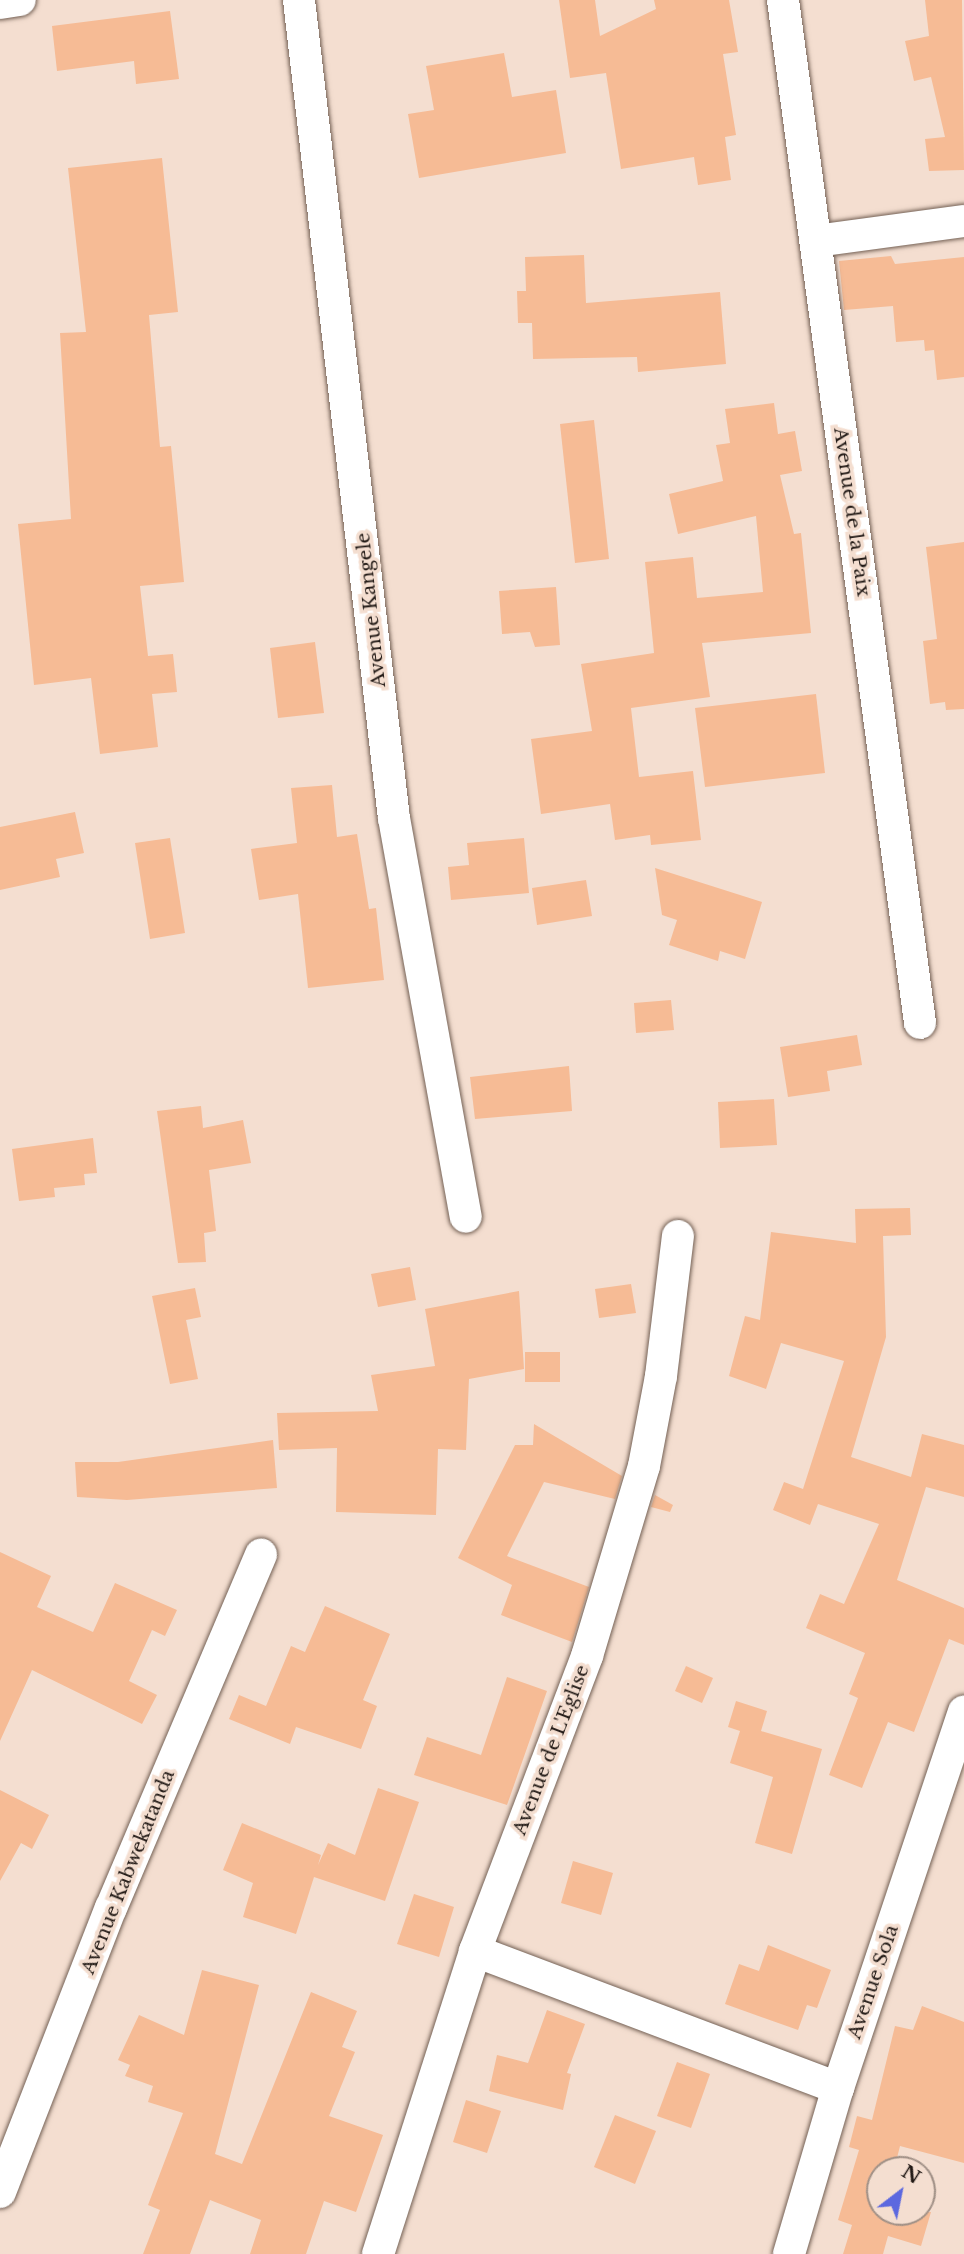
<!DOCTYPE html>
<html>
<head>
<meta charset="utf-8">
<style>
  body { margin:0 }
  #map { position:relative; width:964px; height:2254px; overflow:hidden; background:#f4ded0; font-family:"Libre Baskerville",serif }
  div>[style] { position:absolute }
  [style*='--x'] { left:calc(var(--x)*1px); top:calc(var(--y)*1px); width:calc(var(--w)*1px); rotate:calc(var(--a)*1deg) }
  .building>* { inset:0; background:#f6bb95 }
  .roads { filter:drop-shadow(0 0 2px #746155) drop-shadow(0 0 2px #746155) }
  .street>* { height:32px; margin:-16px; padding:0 16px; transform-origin:16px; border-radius:16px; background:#fff }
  span { translate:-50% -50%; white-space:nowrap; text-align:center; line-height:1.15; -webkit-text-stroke:7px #f4ded0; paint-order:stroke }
  .street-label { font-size:19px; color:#221a16 }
  .north { position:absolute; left:866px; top:2156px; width:70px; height:70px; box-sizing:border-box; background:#f4ded0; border:2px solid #a09086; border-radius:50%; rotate:32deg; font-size:19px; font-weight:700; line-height:28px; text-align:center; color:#221a16 }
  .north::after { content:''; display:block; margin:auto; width:24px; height:32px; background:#5c68df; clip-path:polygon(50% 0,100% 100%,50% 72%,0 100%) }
</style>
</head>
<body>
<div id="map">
  <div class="building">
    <div style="clip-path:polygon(559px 0,595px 0,600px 36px,656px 9px,654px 0,729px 0,738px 52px,723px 54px,736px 135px,725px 137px,731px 180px,698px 185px,694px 157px,621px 169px,606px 73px,570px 78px)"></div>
    <div style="clip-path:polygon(925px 0,962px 0,964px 170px,929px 171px,925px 139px,945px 137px,931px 77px,914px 81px,905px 41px,929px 36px)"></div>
    <div style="clip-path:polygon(170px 11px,179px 79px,136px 84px,134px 61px,57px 71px,52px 26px)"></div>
    <div style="clip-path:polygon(504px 53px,512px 97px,556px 90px,566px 153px,419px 178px,408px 114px,434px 110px,426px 66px)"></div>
    <div style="clip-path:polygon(162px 158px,178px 312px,149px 315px,160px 447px,171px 446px,184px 582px,140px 586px,148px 656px,173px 654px,177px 692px,152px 694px,158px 747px,100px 754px,91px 678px,34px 685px,18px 524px,71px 519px,60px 333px,86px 332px,68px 168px)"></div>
    <div style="clip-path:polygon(584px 255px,586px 303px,720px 292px,726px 364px,638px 372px,637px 357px,533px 359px,532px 323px,518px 323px,517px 291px,526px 291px,525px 257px)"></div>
    <div style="clip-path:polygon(891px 256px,895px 264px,964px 257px,964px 377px,937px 380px,934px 350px,925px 351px,924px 340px,896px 342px,893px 306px,844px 310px,839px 261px)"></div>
    <div style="clip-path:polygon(774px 403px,778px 434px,795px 431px,802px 471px,780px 475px,794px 534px,801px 533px,811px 633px,702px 643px,710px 697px,631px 708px,639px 777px,693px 771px,701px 840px,651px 845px,650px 835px,615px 840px,610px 804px,541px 814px,531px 739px,592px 731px,581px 664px,654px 653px,645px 562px,693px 557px,697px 598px,763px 592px,756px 516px,678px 534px,669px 494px,723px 481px,716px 445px,730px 443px,725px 409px)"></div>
    <div style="clip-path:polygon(594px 420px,609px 559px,575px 563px,560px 424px)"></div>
    <div style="clip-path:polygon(964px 542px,964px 709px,946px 710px,945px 702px,930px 704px,923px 641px,937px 639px,926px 547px)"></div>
    <div style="clip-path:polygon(556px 587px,560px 645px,535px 647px,530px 632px,502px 634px,499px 591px)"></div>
    <div style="clip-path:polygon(315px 642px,324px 713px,278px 718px,270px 648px)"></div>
    <div style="clip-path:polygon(816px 694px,825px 773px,705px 787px,695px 708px)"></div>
    <div style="clip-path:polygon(332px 785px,337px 837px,357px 834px,369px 909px,376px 908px,384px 980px,308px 988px,298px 894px,259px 900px,251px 849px,297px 843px,291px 788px)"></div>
    <div style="clip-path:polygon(75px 812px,84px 853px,56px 859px,60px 877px,0 890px,0 827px)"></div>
    <div style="clip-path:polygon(170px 838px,185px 933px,150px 939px,135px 843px)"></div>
    <div style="clip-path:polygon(524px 838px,529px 893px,451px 900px,448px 867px,469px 865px,467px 843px)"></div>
    <div style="clip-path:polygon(655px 868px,762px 902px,745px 959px,720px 951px,718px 961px,669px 945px,677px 920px,662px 915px)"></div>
    <div style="clip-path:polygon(586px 880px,592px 916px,537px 925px,532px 888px)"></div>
    <div style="clip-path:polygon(671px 1000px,674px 1030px,636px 1033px,634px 1003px)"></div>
    <div style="clip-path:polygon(857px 1035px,862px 1065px,827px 1071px,830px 1091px,788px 1097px,780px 1047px)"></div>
    <div style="clip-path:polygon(569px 1066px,572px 1111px,475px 1119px,470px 1077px)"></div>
    <div style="clip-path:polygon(774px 1099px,777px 1145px,720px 1148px,718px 1102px)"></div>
    <div style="clip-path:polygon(201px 1106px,203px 1128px,243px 1120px,251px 1163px,209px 1170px,216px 1231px,204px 1233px,206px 1262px,178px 1263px,157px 1111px)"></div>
    <div style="clip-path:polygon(93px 1138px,97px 1173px,84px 1174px,85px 1185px,54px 1188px,55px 1197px,19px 1201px,12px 1149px)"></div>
    <div style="clip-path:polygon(910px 1208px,911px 1235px,883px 1236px,886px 1337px,851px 1457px,911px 1477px,922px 1434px,964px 1445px,964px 1497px,926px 1487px,897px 1580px,964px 1608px,964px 1645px,949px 1639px,914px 1732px,888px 1722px,862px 1788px,829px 1775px,858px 1698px,849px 1694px,865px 1653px,806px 1628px,820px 1594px,844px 1604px,879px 1524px,818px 1504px,810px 1525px,773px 1510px,784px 1482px,803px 1489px,844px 1361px,781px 1343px,766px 1389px,729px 1376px,745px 1316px,760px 1320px,771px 1232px,856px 1243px,855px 1209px)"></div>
    <div style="clip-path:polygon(410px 1267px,416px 1300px,378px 1307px,371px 1274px)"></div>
    <div style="clip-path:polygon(631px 1284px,636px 1313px,599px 1318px,595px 1289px)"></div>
    <div style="clip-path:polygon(195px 1288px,201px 1317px,186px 1320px,198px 1379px,170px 1384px,152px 1296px)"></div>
    <div style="clip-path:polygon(519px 1291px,524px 1369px,469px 1379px,466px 1450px,438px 1449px,436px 1515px,336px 1512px,337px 1448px,279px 1450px,277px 1413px,378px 1411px,371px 1375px,435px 1366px,425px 1309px)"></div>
    <div style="clip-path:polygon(525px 1352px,560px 1352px,560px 1382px,525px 1382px)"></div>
    <div style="clip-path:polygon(534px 1424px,622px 1476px,615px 1499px,544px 1482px,507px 1556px,589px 1587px,572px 1642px,501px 1615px,512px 1585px,458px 1558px,515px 1445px,533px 1445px)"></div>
    <div style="clip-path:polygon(273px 1440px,277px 1488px,127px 1500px,77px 1497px,75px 1462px,118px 1462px)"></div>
    <div style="clip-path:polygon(655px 1495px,673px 1505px,670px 1512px,651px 1507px)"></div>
    <div style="clip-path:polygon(0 1552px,51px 1576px,37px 1607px,93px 1632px,115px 1583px,177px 1610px,165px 1636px,152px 1630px,129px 1681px,157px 1695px,142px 1724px,32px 1670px,0 1741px)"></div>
    <div style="clip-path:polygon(325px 1606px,390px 1634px,363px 1700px,377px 1706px,361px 1749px,296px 1727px,290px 1744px,229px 1719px,239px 1695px,266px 1706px,291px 1646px,305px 1652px)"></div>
    <div style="clip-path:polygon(686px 1666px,713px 1678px,702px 1703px,675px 1691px)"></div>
    <div style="clip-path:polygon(507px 1677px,547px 1691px,507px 1805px,414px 1775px,427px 1737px,481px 1755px)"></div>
    <div style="clip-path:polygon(736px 1701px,767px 1711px,761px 1731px,822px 1749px,792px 1854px,755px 1843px,773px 1777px,730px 1763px,740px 1731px,728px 1727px)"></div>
    <div style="clip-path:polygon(378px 1788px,419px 1802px,385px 1901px,314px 1877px,296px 1934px,243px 1917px,253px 1883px,223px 1870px,242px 1823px,321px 1855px,318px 1865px,328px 1843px,355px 1855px)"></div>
    <div style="clip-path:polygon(0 1790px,49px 1815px,32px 1849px,21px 1843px,0 1881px)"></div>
    <div style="clip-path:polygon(573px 1861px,613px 1873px,601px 1915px,561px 1903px)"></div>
    <div style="clip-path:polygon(414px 1894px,454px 1907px,439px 1957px,397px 1944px)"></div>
    <div style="clip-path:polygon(768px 1945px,831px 1970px,817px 2008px,807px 2005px,798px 2030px,725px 2004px,739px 1964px,759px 1971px)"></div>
    <div style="clip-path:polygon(202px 1970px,259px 1985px,215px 2154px,242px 2164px,311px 1992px,357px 2011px,342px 2047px,355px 2052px,329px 2116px,383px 2135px,356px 2212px,324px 2201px,306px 2254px,250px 2254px,261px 2220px,210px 2200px,190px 2254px,143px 2254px,160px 2210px,148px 2205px,183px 2113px,148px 2102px,153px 2086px,125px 2076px,130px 2065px,118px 2060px,139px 2015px,184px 2035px)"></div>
    <div style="clip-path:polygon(922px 2006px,964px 2022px,964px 2163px,900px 2146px,894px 2170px,880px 2170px,880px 2212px,931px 2212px,921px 2246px,888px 2236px,883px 2254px,843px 2254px,852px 2225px,838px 2220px,859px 2150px,849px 2147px,857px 2116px,872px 2120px,895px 2026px,913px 2030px)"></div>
    <div style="clip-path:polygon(547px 2010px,585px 2024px,567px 2073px,571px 2074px,563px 2110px,489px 2091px,497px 2055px,528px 2063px)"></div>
    <div style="clip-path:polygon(677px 2062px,710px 2074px,691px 2128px,657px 2116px)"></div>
    <div style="clip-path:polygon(466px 2100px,501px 2111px,487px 2153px,453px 2142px)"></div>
    <div style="clip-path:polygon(615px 2115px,656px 2131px,635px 2184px,594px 2167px)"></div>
  </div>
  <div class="roads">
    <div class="street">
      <div style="--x:299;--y:0;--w:823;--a:83.38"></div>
      <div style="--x:394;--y:818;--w:405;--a:79.8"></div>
      <div style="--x:783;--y:0;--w:1032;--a:82.37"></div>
      <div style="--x:0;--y:3;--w:20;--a:-9"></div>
      <div style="--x:816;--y:241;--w:149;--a:-7.7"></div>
      <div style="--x:475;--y:1951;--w:388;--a:20.7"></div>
      <div style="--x:0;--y:2192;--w:305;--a:-68.7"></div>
      <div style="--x:111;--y:1908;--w:384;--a:-67"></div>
      <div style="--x:378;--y:2254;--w:318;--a:-72.2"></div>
      <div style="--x:475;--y:1951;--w:316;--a:-69.2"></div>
      <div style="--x:587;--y:1656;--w:198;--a:-73.3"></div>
      <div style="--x:644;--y:1466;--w:92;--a:-79.3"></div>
      <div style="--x:661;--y:1376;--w:141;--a:-83.1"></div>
      <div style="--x:789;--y:2254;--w:173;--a:-73.6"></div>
      <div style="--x:838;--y:2088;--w:397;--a:-71.5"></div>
    </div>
  </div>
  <div class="street-label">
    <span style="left:852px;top:512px;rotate:82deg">Avenue de la Paix</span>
    <span style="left:371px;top:610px;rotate:-96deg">Avenue Kangele</span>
    <span style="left:551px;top:1750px;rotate:-69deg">Avenue de L'Eglise</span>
    <span style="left:128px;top:1872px;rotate:-68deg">Avenue Kabwekatanda</span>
    <span style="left:873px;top:1982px;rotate:-71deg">Avenue Sola</span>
  </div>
  <div class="north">N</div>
</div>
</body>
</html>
